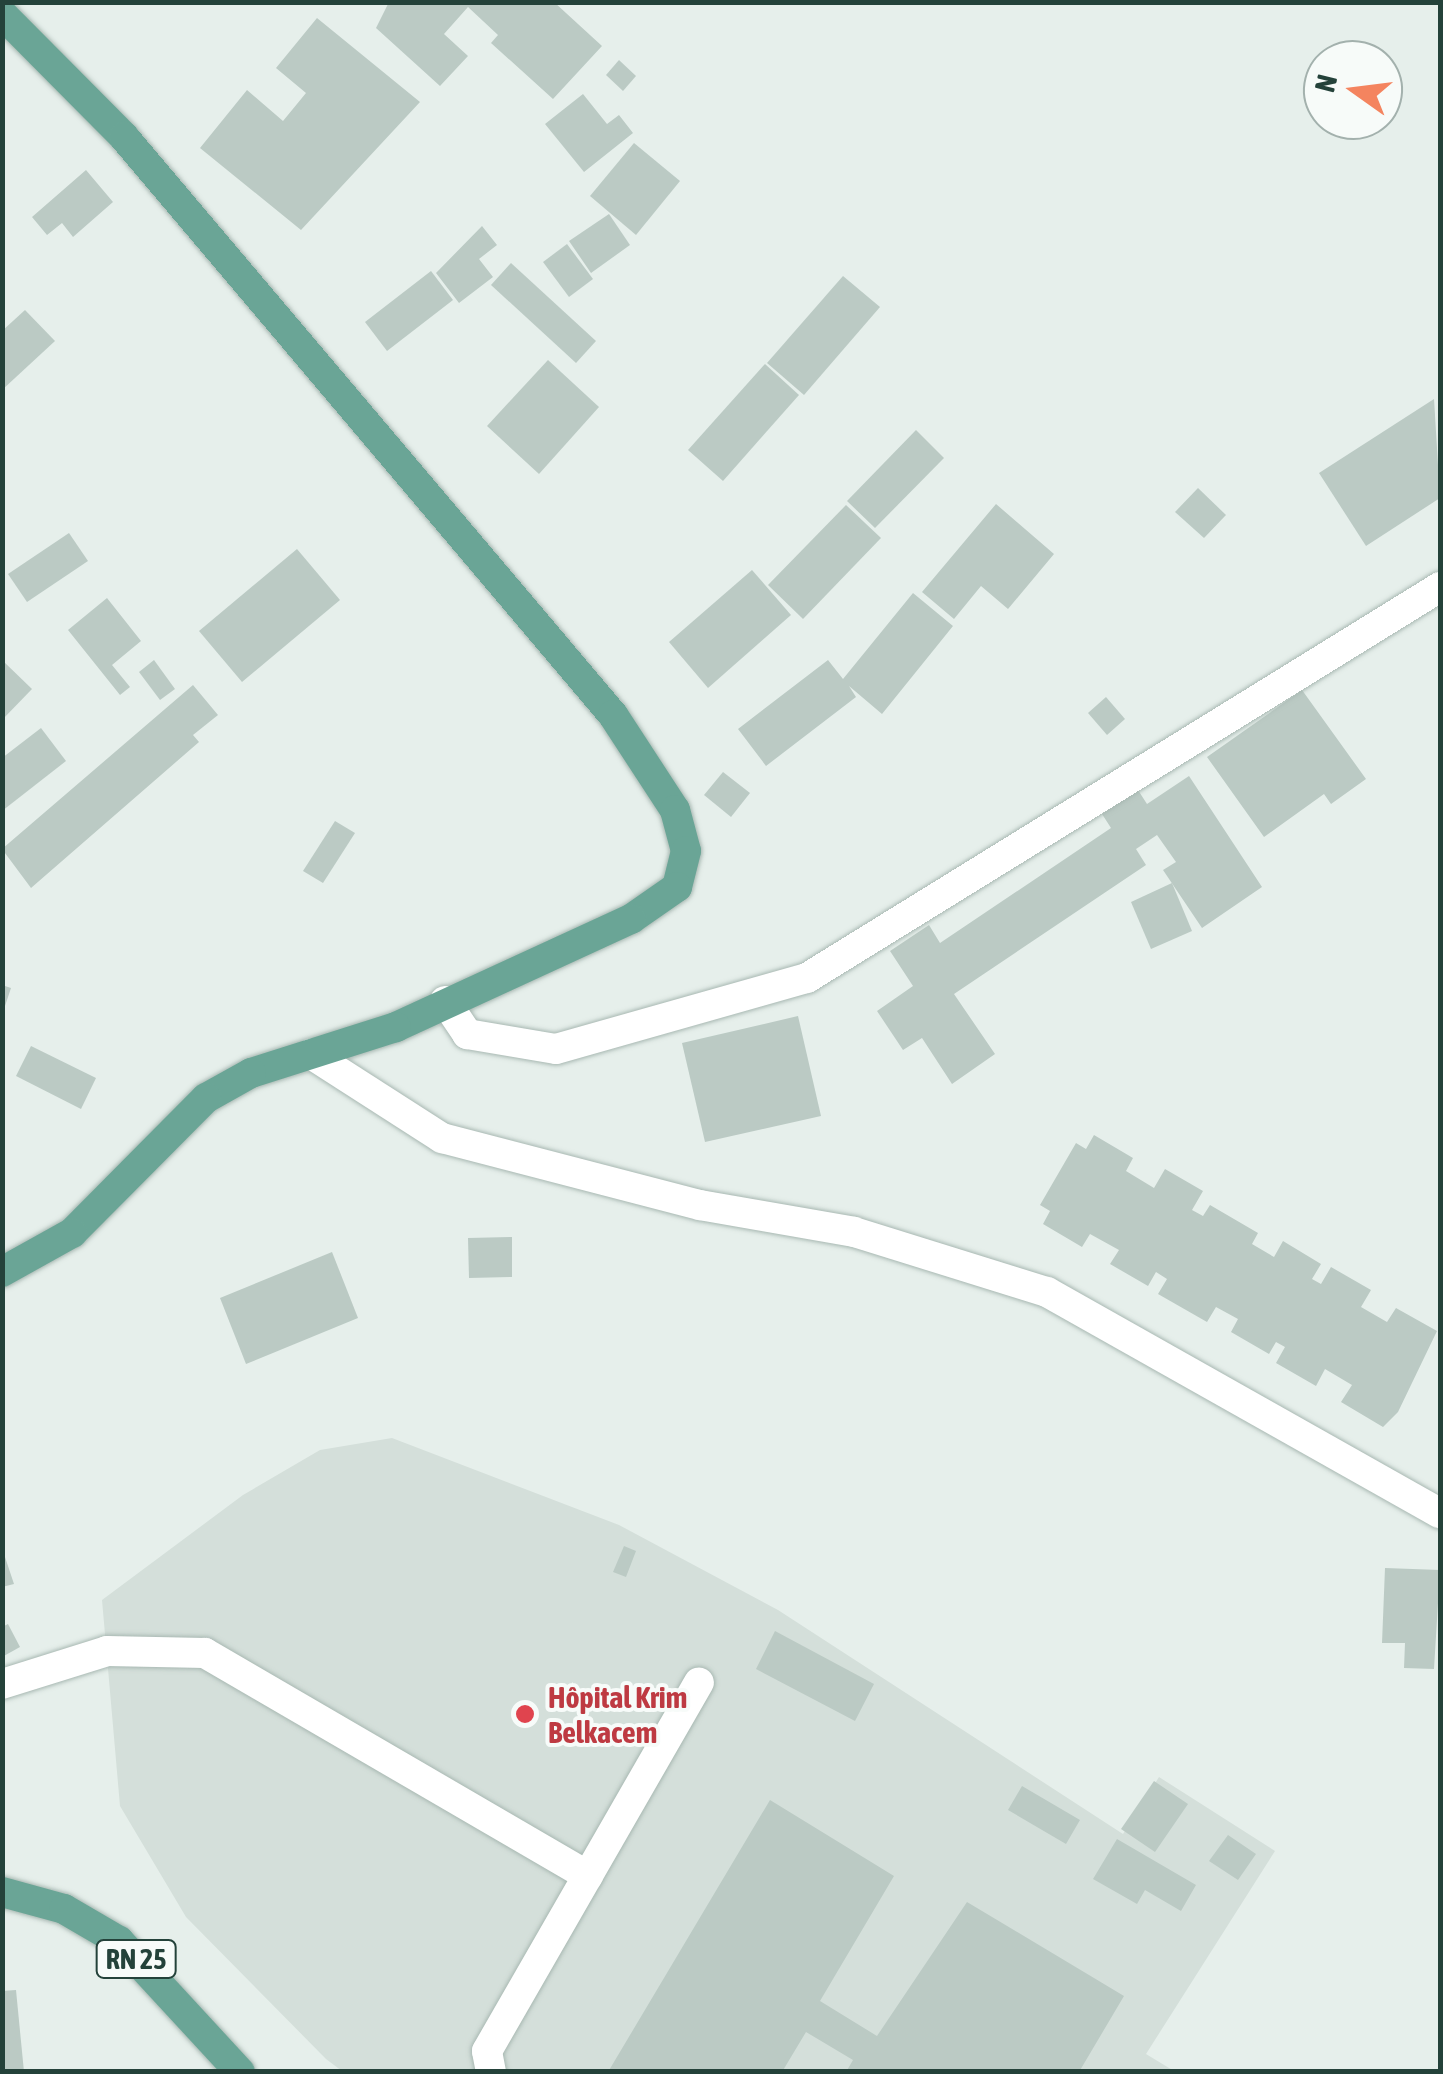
<!DOCTYPE html>
<html>
<head>
<meta charset="utf-8">
<style>
  body { margin:0 }
  #map { position:relative; width:1443px; height:2074px; overflow:hidden; background:#e6efeb; font-family:"Asap Condensed",sans-serif }
  div>[style] { position:absolute }
  [style*='--x'] { left:calc(var(--x)*1px); top:calc(var(--y)*1px); width:calc(var(--w)*1px); rotate:calc(var(--a)*1deg) }
  .built>* { inset:0; background:#d4dfda }
  .building>* { inset:0; background:#bbcac4 }
  .roads { filter:drop-shadow(0 0 2px #a8b8b2) drop-shadow(0 0 2px #a8b8b2) }
  .minor>* { height:30px; margin:-15px; padding:0 15px; transform-origin:15px; border-radius:15px; background:#fff }
  .major>* { height:30px; margin:-15px; padding:0 15px; transform-origin:15px; border-radius:15px; background:#6aa596 }
  .dots>* { width:28px; height:28px; translate:-50% -50%; box-sizing:border-box; border:5px solid #f7fbf9; border-radius:50% }
  span { translate:-50% -50%; white-space:nowrap; text-align:center; line-height:1.15; -webkit-text-stroke:8px #f7fbf9; paint-order:stroke }
  .shield-label span { padding:2px 8px; background:#f7fbf9; border:2px solid; border-radius:8px; -webkit-text-stroke-width:0 }
  .shield-label { font-size:28px; color:#24423a; font-weight:700 }
  .health-label { font-size:30px; color:#be3a42; font-weight:700 }
  .left { translate:0 -50%; text-align:left }
  .frame { position:absolute; inset:0; border:5px solid #24423a; pointer-events:none }
  .north { position:absolute; left:1303px; top:40px; width:100px; height:100px; box-sizing:border-box; background:#f7fbf9; border:2px solid #a3b1ad; border-radius:50%; rotate:284deg; font-size:28px; font-weight:700; line-height:40px; text-align:center; color:#24423a }
  .north::after { content:''; display:block; margin:auto; width:35px; height:45px; background:#f4845f; clip-path:polygon(50% 0,100% 100%,50% 72%,0 100%) }
</style>
</head>
<body>
<div id="map">
  <div class="built">
    <div style="clip-path:polygon(392px 1438px,619px 1525px,778px 1610px,1123px 1834px,1159px 1777px,1275px 1851px,1146px 2054px,1174px 2071px,342px 2071px,326px 2059px,186px 1917px,120px 1806px,102px 1600px,243px 1495px,320px 1450px)"></div>
  </div>
  <div class="building">
    <div style="clip-path:polygon(389px 2px,554px 2px,602px 46px,553px 99px,491px 43px,498px 35px,468px 7px,444px 34px,468px 56px,440px 86px,376px 28px)"></div>
    <div style="clip-path:polygon(317px 18px,420px 102px,301px 230px,200px 148px,247px 90px,283px 121px,306px 93px,276px 68px)"></div>
    <div style="clip-path:polygon(619px 60px,636px 76px,623px 91px,606px 75px)"></div>
    <div style="clip-path:polygon(583px 94px,607px 124px,619px 115px,633px 133px,584px 172px,545px 124px)"></div>
    <div style="clip-path:polygon(634px 143px,680px 181px,636px 235px,590px 196px)"></div>
    <div style="clip-path:polygon(86px 170px,113px 202px,73px 237px,62px 223px,47px 235px,32px 217px)"></div>
    <div style="clip-path:polygon(609px 214px,630px 245px,591px 273px,569px 241px)"></div>
    <div style="clip-path:polygon(482px 226px,497px 245px,479px 259px,493px 277px,459px 303px,436px 273px)"></div>
    <div style="clip-path:polygon(567px 244px,593px 279px,569px 297px,543px 262px)"></div>
    <div style="clip-path:polygon(511px 263px,596px 341px,576px 363px,491px 285px)"></div>
    <div style="clip-path:polygon(431px 271px,453px 300px,387px 351px,365px 322px)"></div>
    <div style="clip-path:polygon(843px 276px,880px 307px,804px 395px,767px 363px)"></div>
    <div style="clip-path:polygon(25px 310px,55px 341px,2px 390px,2px 331px)"></div>
    <div style="clip-path:polygon(548px 360px,599px 407px,539px 474px,487px 426px)"></div>
    <div style="clip-path:polygon(765px 364px,799px 395px,723px 481px,688px 450px)"></div>
    <div style="clip-path:polygon(1434px 399px,1440px 498px,1366px 546px,1319px 473px)"></div>
    <div style="clip-path:polygon(916px 430px,944px 458px,875px 528px,847px 501px)"></div>
    <div style="clip-path:polygon(1198px 488px,1226px 515px,1204px 538px,1175px 512px)"></div>
    <div style="clip-path:polygon(996px 504px,1054px 554px,1008px 609px,981px 586px,954px 619px,922px 592px)"></div>
    <div style="clip-path:polygon(846px 505px,881px 538px,803px 619px,768px 585px)"></div>
    <div style="clip-path:polygon(69px 533px,88px 561px,27px 602px,8px 574px)"></div>
    <div style="clip-path:polygon(297px 549px,340px 600px,242px 682px,199px 631px)"></div>
    <div style="clip-path:polygon(752px 570px,791px 615px,708px 688px,669px 642px)"></div>
    <div style="clip-path:polygon(913px 593px,953px 626px,882px 714px,849px 686px,856px 697px,766px 766px,738px 729px,828px 660px,843px 679px)"></div>
    <div style="clip-path:polygon(107px 598px,141px 641px,112px 665px,130px 687px,120px 695px,68px 630px)"></div>
    <div style="clip-path:polygon(2px 660px,32px 689px,2px 720px)"></div>
    <div style="clip-path:polygon(154px 660px,175px 689px,160px 700px,139px 672px)"></div>
    <div style="clip-path:polygon(193px 685px,218px 715px,193px 735px,199px 742px,31px 888px,2px 849px)"></div>
    <div style="clip-path:polygon(1302px 690px,1366px 779px,1331px 804px,1324px 794px,1264px 837px,1207px 757px)"></div>
    <div style="clip-path:polygon(1106px 697px,1125px 719px,1107px 735px,1088px 713px)"></div>
    <div style="clip-path:polygon(41px 728px,66px 761px,2px 811px,2px 758px)"></div>
    <div style="clip-path:polygon(723px 772px,750px 793px,731px 817px,704px 795px)"></div>
    <div style="clip-path:polygon(1189px 776px,1262px 887px,1202px 928px,1163px 870px,1176px 862px,1157px 835px,1136px 849px,1146px 865px,954px 994px,995px 1054px,952px 1084px,922px 1038px,903px 1050px,877px 1011px,913px 986px,890px 951px,929px 925px,940px 943px,1111px 828px,1102px 814px,1138px 790px,1147px 804px)"></div>
    <div style="clip-path:polygon(335px 821px,355px 833px,323px 883px,303px 871px)"></div>
    <div style="clip-path:polygon(1172px 883px,1192px 931px,1151px 949px,1131px 902px)"></div>
    <div style="clip-path:polygon(2px 985px,11px 988px,3px 1012px,2px 1012px)"></div>
    <div style="clip-path:polygon(798px 1016px,821px 1116px,705px 1142px,682px 1043px)"></div>
    <div style="clip-path:polygon(31px 1046px,96px 1078px,81px 1109px,16px 1076px)"></div>
    <div style="clip-path:polygon(1094px 1135px,1133px 1158px,1126px 1171px,1154px 1188px,1165px 1169px,1203px 1191px,1192px 1210px,1203px 1216px,1210px 1205px,1258px 1233px,1252px 1244px,1274px 1257px,1283px 1241px,1321px 1264px,1312px 1279px,1321px 1284px,1331px 1267px,1371px 1290px,1361px 1307px,1387px 1322px,1396px 1308px,1437px 1331px,1398px 1412px,1383px 1427px,1341px 1402px,1352px 1385px,1325px 1369px,1316px 1386px,1276px 1363px,1285px 1347px,1276px 1342px,1269px 1354px,1231px 1332px,1238px 1319px,1216px 1307px,1207px 1322px,1158px 1294px,1167px 1279px,1156px 1272px,1148px 1286px,1110px 1264px,1119px 1250px,1090px 1234px,1082px 1247px,1043px 1224px,1050px 1211px,1040px 1205px,1076px 1143px,1086px 1149px)"></div>
    <div style="clip-path:polygon(512px 1237px,512px 1277px,469px 1278px,468px 1238px)"></div>
    <div style="clip-path:polygon(332px 1252px,358px 1318px,246px 1364px,220px 1298px)"></div>
    <div style="clip-path:polygon(624px 1546px,636px 1551px,626px 1577px,613px 1572px)"></div>
    <div style="clip-path:polygon(2px 1548px,14px 1584px,2px 1587px)"></div>
    <div style="clip-path:polygon(1385px 1568px,1440px 1570px,1434px 1669px,1404px 1668px,1405px 1643px,1382px 1643px)"></div>
    <div style="clip-path:polygon(8px 1624px,20px 1647px,2px 1657px,2px 1627px)"></div>
    <div style="clip-path:polygon(775px 1631px,874px 1684px,855px 1721px,756px 1669px)"></div>
    <div style="clip-path:polygon(1154px 1781px,1188px 1804px,1155px 1852px,1121px 1829px)"></div>
    <div style="clip-path:polygon(1022px 1786px,1080px 1820px,1066px 1844px,1008px 1810px)"></div>
    <div style="clip-path:polygon(770px 1800px,894px 1876px,820px 2001px,877px 2036px,967px 1902px,1124px 1996px,1079px 2072px,846px 2072px,853px 2060px,806px 2032px,782px 2072px,608px 2072px)"></div>
    <div style="clip-path:polygon(1228px 1835px,1256px 1854px,1238px 1880px,1209px 1861px)"></div>
    <div style="clip-path:polygon(1117px 1839px,1196px 1885px,1181px 1911px,1145px 1890px,1137px 1904px,1093px 1879px)"></div>
    <div style="clip-path:polygon(16px 1990px,24px 2072px,2px 2072px,2px 1991px)"></div>
  </div>
  <div class="roads">
    <div class="minor">
      <div style="--x:445;--y:1001;--w:40;--a:56"></div>
      <div style="--x:467;--y:1034;--w:90;--a:9.6"></div>
      <div style="--x:556;--y:1049;--w:261;--a:-15.8"></div>
      <div style="--x:807;--y:978;--w:744;--a:-31.7"></div>
      <div style="--x:311;--y:1054;--w:156;--a:32.7"></div>
      <div style="--x:442;--y:1138;--w:267;--a:14.6"></div>
      <div style="--x:700;--y:1205;--w:156;--a:9.9"></div>
      <div style="--x:854;--y:1232;--w:202;--a:17.3"></div>
      <div style="--x:1047;--y:1292;--w:451;--a:29.4"></div>
      <div style="--x:2;--y:1684;--w:110;--a:-17.4"></div>
      <div style="--x:107;--y:1651;--w:98;--a:1.2"></div>
      <div style="--x:205;--y:1653;--w:443;--a:30.2"></div>
      <div style="--x:491;--y:2072;--w:21;--a:-101"></div>
      <div style="--x:487;--y:2051;--w:425;--a:-60.1"></div>
    </div>
    <div class="major">
      <div style="--x:2;--y:14;--w:173;--a:45.2"></div>
      <div style="--x:124;--y:137;--w:757;--a:49.77"></div>
      <div style="--x:613;--y:715;--w:113;--a:56.9"></div>
      <div style="--x:675;--y:810;--w:42;--a:75"></div>
      <div style="--x:686;--y:851;--w:37;--a:104"></div>
      <div style="--x:677;--y:887;--w:56;--a:145.2"></div>
      <div style="--x:631;--y:919;--w:259;--a:155.3"></div>
      <div style="--x:396;--y:1027;--w:152;--a:162.4"></div>
      <div style="--x:251;--y:1073;--w:51;--a:150.9"></div>
      <div style="--x:206;--y:1098;--w:190;--a:134.8"></div>
      <div style="--x:72;--y:1233;--w:80;--a:150.9"></div>
      <div style="--x:2;--y:1892;--w:64;--a:15.3"></div>
      <div style="--x:64;--y:1909;--w:64;--a:30.2"></div>
      <div style="--x:119;--y:1941;--w:178;--a:47.3"></div>
    </div>
  </div>
  <div class="dots">
    <div style="left:525px;top:1714px;background:#e0444e"></div>
  </div>
  <div class="shield-label">
    <span style="left:136px;top:1959px">RN 25</span>
  </div>
  <div class="health-label">
    <span class="left" style="left:548px;top:1714px">Hôpital Krim<br>Belkacem</span>
  </div>
  <div class="frame"></div>
  <div class="north">N</div>
</div>
</body>
</html>
